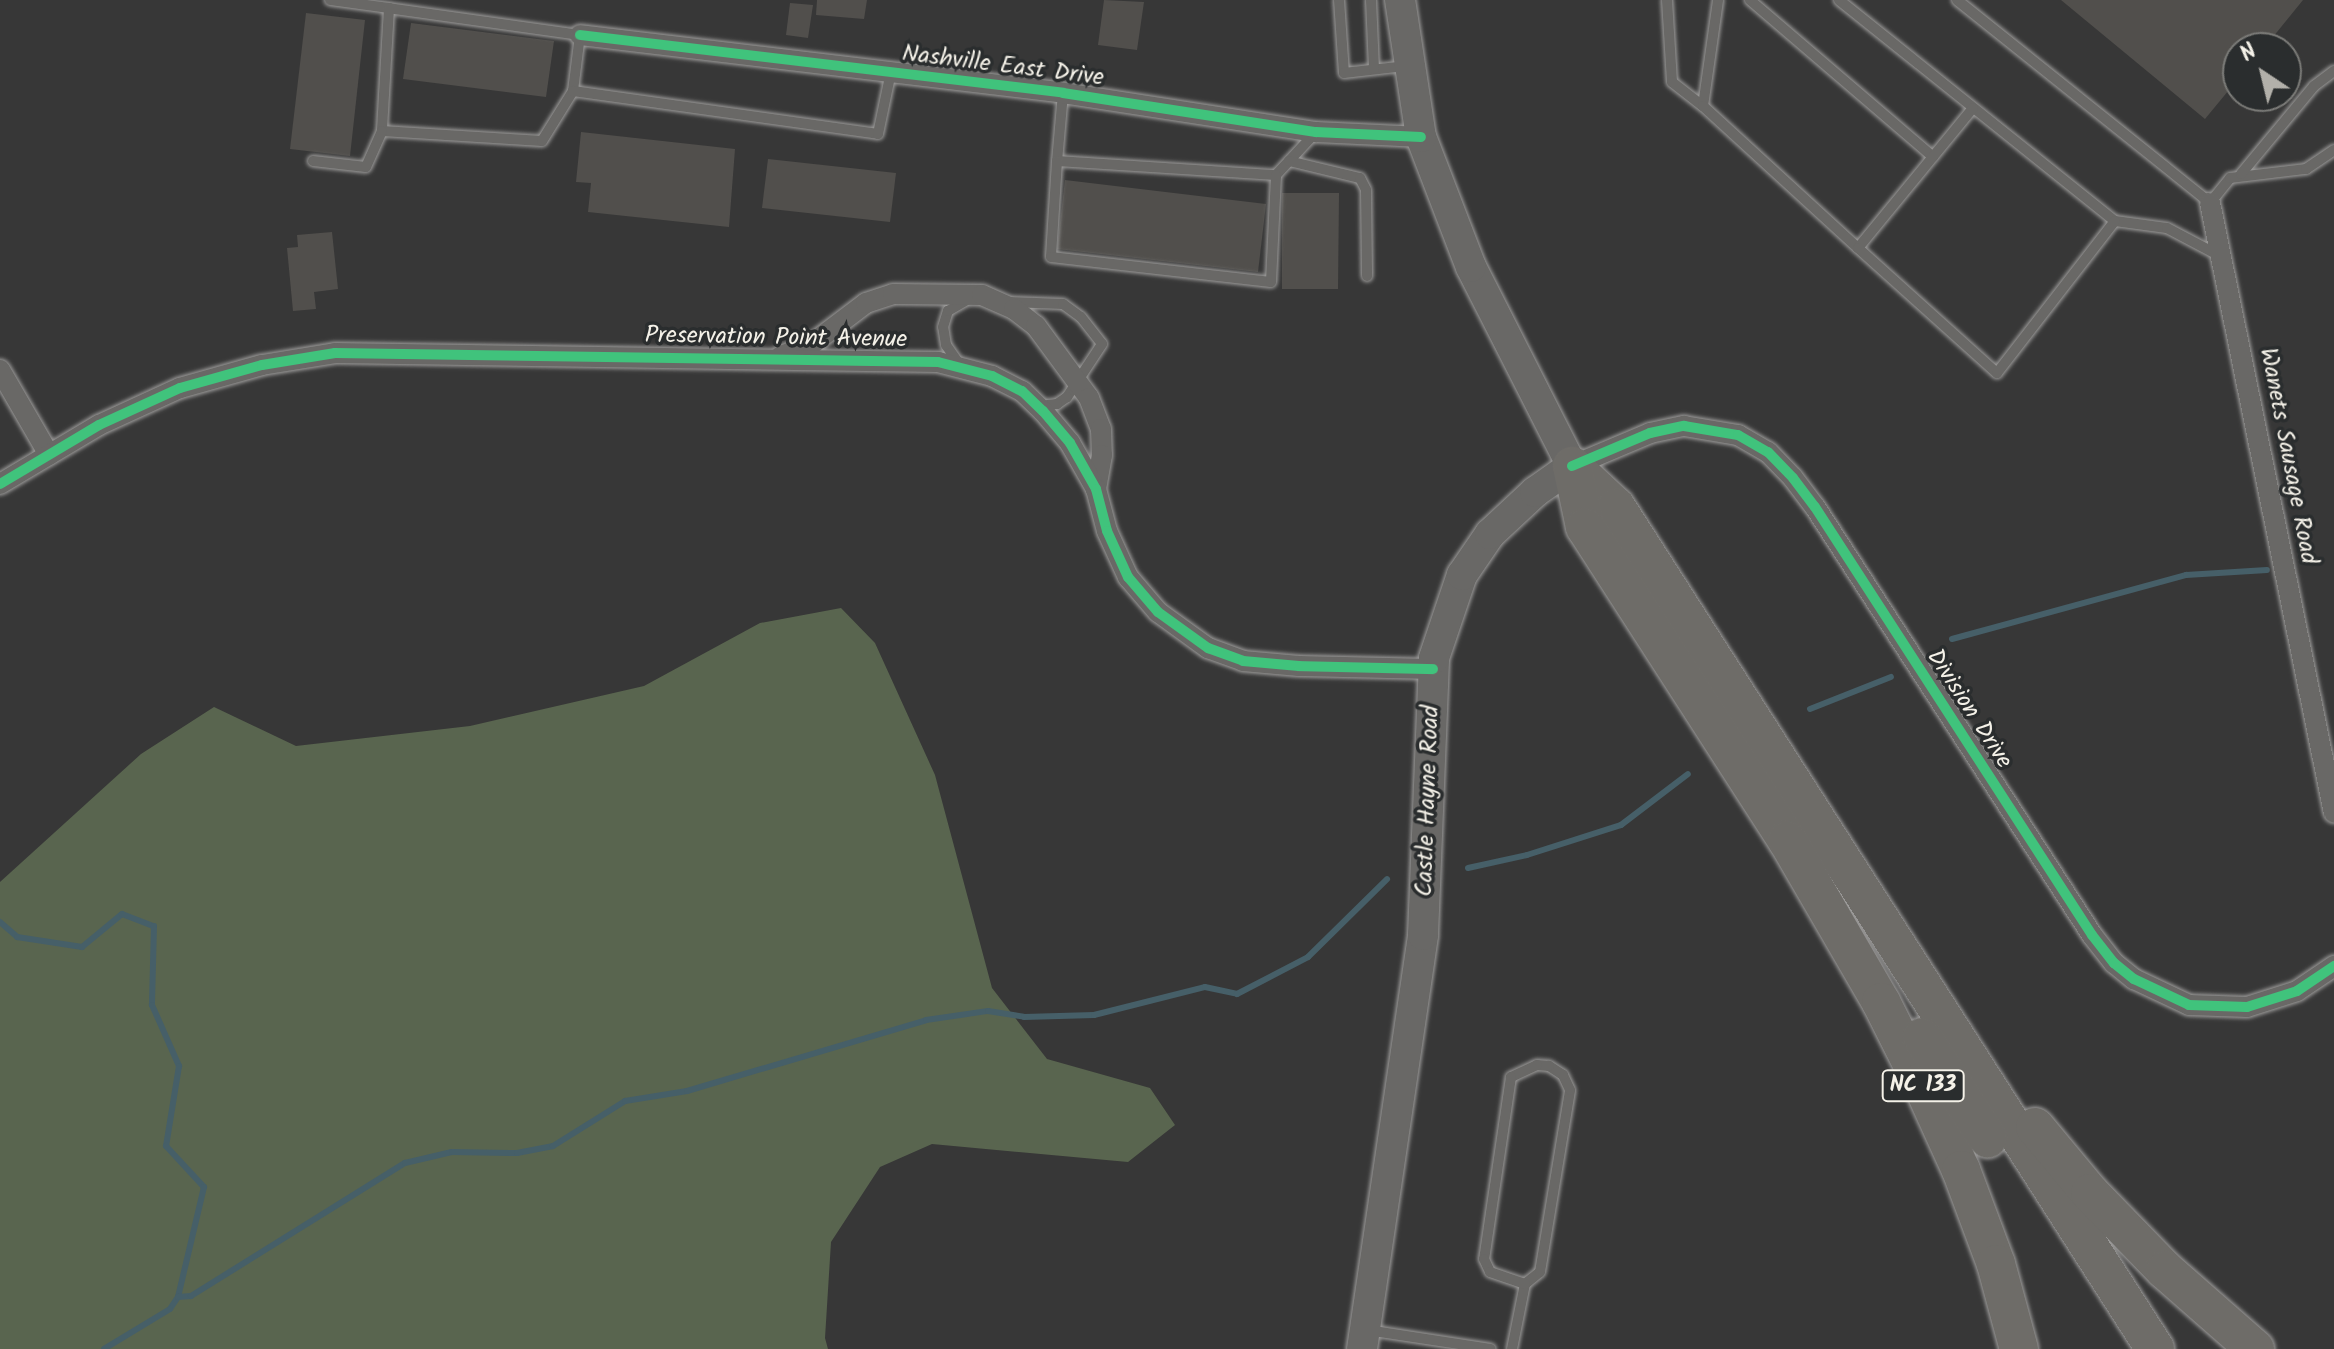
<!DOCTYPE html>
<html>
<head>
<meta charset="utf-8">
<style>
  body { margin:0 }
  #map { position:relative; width:2334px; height:1349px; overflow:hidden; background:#373737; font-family:Kalam,sans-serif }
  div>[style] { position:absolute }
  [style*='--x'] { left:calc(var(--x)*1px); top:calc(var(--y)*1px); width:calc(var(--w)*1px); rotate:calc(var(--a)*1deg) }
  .green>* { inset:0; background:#59654f }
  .stream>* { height:6px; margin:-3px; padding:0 3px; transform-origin:3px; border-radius:3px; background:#465f68 }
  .building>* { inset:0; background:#514f4c }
  .roads { filter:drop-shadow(0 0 2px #9d9c9b) drop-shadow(0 0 2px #9d9c9b) }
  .lane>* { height:10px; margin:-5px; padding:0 5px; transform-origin:5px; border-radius:5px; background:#696866 }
  .street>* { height:20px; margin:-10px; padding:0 10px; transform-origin:10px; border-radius:10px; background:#696866 }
  .secondary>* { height:30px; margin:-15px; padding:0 15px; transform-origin:15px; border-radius:15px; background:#696866 }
  .highway>* { height:38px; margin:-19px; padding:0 19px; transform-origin:19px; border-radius:19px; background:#6e6c68 }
  .cycleway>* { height:10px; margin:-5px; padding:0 5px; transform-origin:5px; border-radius:5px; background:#40c37c }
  span { translate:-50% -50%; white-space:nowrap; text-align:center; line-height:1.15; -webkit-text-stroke:7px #2a2d2e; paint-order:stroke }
  .shield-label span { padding:2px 6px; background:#2a2d2e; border:2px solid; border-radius:6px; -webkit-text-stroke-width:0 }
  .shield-label { font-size:22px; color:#f4f1e8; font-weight:700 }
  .street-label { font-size:24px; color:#f4f1e8 }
  .north { position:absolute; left:2222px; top:32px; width:80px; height:80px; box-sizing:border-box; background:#2a2d2e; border:2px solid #7b7b78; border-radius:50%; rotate:325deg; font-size:22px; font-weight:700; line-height:32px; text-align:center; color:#f4f1e8 }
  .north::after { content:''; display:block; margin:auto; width:28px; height:36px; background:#b2b0aa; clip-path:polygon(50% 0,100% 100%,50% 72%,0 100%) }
</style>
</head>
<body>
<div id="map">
  <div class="green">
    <div style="clip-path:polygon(841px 608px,875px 643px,935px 775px,992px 988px,1047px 1059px,1150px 1088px,1175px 1125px,1128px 1162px,932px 1144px,880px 1167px,831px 1242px,825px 1338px,828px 1349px,0 1349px,0 882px,141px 754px,214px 707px,296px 746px,470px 726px,644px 686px,760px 623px)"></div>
  </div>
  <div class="stream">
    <div style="--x:1952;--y:639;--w:243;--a:-15.3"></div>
    <div style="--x:2186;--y:575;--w:81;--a:-3.5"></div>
    <div style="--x:1810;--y:709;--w:87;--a:-21.6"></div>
    <div style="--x:1468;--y:868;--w:60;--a:-12.4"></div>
    <div style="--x:1527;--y:855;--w:99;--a:-17.7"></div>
    <div style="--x:1621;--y:825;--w:84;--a:-37.3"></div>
    <div style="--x:0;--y:922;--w:23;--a:41"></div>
    <div style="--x:17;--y:937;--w:66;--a:8.7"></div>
    <div style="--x:82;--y:947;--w:52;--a:-39.5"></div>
    <div style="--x:122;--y:914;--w:34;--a:21"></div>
    <div style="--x:154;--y:926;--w:79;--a:91.5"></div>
    <div style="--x:152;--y:1005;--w:67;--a:66.1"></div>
    <div style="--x:179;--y:1066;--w:81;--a:99.2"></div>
    <div style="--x:166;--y:1146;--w:56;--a:47.2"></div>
    <div style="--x:204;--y:1187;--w:113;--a:103.3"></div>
    <div style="--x:178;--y:1297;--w:14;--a:124"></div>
    <div style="--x:170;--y:1309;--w:77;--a:148.8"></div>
    <div style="--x:178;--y:1297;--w:13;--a:-4"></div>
    <div style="--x:191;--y:1296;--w:252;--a:-31.9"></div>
    <div style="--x:405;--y:1163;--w:48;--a:-13.2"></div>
    <div style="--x:452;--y:1152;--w:65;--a:0.9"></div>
    <div style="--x:517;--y:1153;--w:37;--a:-11"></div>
    <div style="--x:553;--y:1146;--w:85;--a:-32"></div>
    <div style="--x:625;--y:1101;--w:63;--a:-9.2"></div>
    <div style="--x:687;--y:1091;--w:249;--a:-16.5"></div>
    <div style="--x:926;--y:1020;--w:63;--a:-8.3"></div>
    <div style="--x:988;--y:1011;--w:36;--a:9"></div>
    <div style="--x:1024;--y:1017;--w:70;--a:-1.6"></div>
    <div style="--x:1094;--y:1015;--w:114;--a:-14.2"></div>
    <div style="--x:1205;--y:987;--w:33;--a:12"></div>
    <div style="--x:1237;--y:994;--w:80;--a:-27.5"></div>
    <div style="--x:1308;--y:957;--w:111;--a:-44.6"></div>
  </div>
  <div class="building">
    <div style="clip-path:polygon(817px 0,867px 0,864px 19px,816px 15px)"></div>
    <div style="clip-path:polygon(1104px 0,1144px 2px,1137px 50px,1098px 45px)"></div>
    <div style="clip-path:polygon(2061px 0,2303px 0,2264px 48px,2238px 48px,2238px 79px,2205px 119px)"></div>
    <div style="clip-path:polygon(790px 3px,813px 5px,808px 38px,786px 35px)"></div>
    <div style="clip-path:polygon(306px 13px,365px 20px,350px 156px,290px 149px)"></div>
    <div style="clip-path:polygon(411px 23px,554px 41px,546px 97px,403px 79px)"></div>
    <div style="clip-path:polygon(581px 132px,735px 149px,729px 227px,588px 212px,591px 183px,576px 182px)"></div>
    <div style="clip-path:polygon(768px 159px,896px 173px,890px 222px,762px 208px)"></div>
    <div style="clip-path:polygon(1065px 180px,1266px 204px,1258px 272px,1057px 249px)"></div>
    <div style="clip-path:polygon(1282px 193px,1339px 193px,1338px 289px,1282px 289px)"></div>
    <div style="clip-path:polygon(332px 232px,338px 289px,314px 292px,316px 309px,293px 311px,287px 248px,298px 247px,297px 235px)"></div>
  </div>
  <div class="roads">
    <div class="lane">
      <div style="--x:330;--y:0;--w:60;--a:7.7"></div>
      <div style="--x:1339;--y:0;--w:73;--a:86.1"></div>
      <div style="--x:1344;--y:73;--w:61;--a:-6.5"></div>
      <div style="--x:1371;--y:0;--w:69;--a:87.5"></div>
      <div style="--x:1667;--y:0;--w:82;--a:86.5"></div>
      <div style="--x:1672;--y:82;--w:39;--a:38"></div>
      <div style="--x:1703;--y:106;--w:107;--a:-81.9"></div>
      <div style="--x:1750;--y:0;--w:241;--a:40.6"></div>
      <div style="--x:1839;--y:0;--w:354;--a:38.7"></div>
      <div style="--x:2115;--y:221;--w:52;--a:7.7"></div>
      <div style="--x:2167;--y:228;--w:60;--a:27.8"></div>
      <div style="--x:1957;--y:0;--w:324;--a:38.7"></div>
      <div style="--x:2210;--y:203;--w:32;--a:-51"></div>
      <div style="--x:2230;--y:178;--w:77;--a:-6.8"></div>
      <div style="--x:2306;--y:169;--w:34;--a:-34"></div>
      <div style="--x:573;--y:91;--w:56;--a:-82.9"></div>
      <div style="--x:580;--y:35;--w:193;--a:-172"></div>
      <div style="--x:389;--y:8;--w:123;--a:93.3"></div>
      <div style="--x:382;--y:131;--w:160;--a:3.6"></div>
      <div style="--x:542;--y:141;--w:59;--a:-58.2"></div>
      <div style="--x:573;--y:91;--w:308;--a:8"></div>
      <div style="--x:878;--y:134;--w:63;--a:-78.2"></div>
      <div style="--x:1063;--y:93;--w:68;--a:95"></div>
      <div style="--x:1057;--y:161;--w:219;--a:3.7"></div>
      <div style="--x:1276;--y:175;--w:59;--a:-47.1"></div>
      <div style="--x:1703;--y:106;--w:210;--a:42.5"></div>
      <div style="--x:1858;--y:248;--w:181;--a:-50.6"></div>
      <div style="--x:313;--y:161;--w:53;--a:6.5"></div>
      <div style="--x:366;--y:167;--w:39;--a:-66"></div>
      <div style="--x:1057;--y:161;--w:96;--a:93.6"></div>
      <div style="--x:1051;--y:257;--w:221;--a:6.5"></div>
      <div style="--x:1271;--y:282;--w:107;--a:-87.3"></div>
      <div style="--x:1289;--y:161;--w:73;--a:13.5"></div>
      <div style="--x:1360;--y:178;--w:13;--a:63"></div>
      <div style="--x:1366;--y:190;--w:86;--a:89.3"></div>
      <div style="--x:2241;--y:174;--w:114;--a:-50.3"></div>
      <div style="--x:2314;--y:86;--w:25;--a:-37"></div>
      <div style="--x:1858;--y:248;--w:187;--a:42"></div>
      <div style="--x:1997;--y:373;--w:192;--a:-52.2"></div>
      <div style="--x:1009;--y:302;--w:54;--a:2.1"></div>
      <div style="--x:1063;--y:304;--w:22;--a:36"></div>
      <div style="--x:1081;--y:317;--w:34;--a:52"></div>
      <div style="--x:1102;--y:344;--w:64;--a:123.4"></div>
      <div style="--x:1067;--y:397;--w:12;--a:145"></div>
      <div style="--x:1057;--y:404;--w:18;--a:174"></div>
      <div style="--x:960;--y:365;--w:24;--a:-125"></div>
      <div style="--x:946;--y:345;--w:18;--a:-99"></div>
      <div style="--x:943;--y:327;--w:17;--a:-73"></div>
      <div style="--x:948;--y:311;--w:20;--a:-30"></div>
      <div style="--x:1367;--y:1330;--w:125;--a:8.7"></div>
      <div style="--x:1512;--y:1349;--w:66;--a:-78.7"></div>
      <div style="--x:1525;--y:1284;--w:19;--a:-39"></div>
      <div style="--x:1540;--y:1272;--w:184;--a:-80.6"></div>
      <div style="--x:1570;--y:1090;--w:17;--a:-115"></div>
      <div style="--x:1563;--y:1075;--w:17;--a:-147"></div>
      <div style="--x:1549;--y:1066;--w:12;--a:-175"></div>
      <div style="--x:1537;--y:1065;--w:29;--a:155"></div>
      <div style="--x:1511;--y:1077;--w:184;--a:98.4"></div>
      <div style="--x:1484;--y:1259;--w:14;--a:65"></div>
      <div style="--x:1490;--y:1272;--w:37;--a:19"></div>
    </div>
    <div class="street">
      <div style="--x:580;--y:35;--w:486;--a:6.8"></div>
      <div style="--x:1063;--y:93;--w:256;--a:8.8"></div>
      <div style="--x:1316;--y:132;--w:105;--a:2.7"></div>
      <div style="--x:2210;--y:203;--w:622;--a:78.51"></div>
      <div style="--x:781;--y:356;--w:33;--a:-21"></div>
      <div style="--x:812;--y:344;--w:68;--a:-37.2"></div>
      <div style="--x:866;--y:303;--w:28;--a:-18"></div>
      <div style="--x:893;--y:294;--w:89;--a:0.6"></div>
      <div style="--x:982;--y:295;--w:35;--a:24"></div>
      <div style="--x:1014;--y:309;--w:28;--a:38"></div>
      <div style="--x:1036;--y:326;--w:89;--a:53.6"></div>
      <div style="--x:1089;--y:398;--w:33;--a:69"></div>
      <div style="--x:1101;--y:429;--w:26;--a:88"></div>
      <div style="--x:1102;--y:455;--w:35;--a:100"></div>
      <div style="--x:0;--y:370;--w:98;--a:60"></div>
      <div style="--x:1572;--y:466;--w:85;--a:-22.9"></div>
      <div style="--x:1650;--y:433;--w:35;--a:-12"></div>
      <div style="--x:1684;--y:426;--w:55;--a:9.5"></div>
      <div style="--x:1738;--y:435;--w:34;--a:30"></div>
      <div style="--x:1768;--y:452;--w:36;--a:46"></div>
      <div style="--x:1793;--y:478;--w:36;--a:53"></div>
      <div style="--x:1815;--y:507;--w:510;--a:57.09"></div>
      <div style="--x:2092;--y:935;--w:36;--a:52"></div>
      <div style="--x:2114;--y:963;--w:26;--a:39"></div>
      <div style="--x:2134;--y:979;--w:61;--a:25.3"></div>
      <div style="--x:2189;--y:1005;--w:58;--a:2"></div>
      <div style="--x:2247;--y:1007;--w:52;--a:-17.7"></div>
      <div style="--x:2297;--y:991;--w:45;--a:-34"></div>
      <div style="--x:0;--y:484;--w:115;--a:-30.8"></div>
      <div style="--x:99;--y:425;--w:89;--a:-24.6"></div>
      <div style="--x:180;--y:388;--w:85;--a:-15.7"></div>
      <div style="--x:262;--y:365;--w:74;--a:-9.3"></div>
      <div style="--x:335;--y:353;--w:603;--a:0.86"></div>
      <div style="--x:938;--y:362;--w:56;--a:14.5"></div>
      <div style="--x:992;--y:376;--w:34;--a:27"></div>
      <div style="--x:1022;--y:391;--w:29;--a:44"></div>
      <div style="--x:1043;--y:411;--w:42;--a:49.8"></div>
      <div style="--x:1070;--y:443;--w:53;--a:60.5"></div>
      <div style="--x:1096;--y:489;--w:43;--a:75.3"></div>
      <div style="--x:1107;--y:531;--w:51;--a:65.5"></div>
      <div style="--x:1128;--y:577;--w:46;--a:49.4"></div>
      <div style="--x:1158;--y:612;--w:62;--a:35.8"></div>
      <div style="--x:1208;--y:648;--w:37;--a:20"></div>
      <div style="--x:1243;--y:661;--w:56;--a:5.1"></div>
      <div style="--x:1299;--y:666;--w:134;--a:1.3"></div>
    </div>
    <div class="secondary">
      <div style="--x:1362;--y:1349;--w:418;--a:-81.6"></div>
      <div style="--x:1423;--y:935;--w:277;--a:-87.7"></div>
      <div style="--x:1434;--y:658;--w:88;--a:-71.4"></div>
      <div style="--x:1462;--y:575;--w:50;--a:-55.7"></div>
      <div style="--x:1490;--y:534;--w:62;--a:-43"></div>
      <div style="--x:1535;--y:492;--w:45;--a:-35.1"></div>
      <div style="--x:1572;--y:466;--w:223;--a:-116.9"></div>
      <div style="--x:1471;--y:267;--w:139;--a:-111"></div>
      <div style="--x:1421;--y:137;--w:139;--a:-98.7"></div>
    </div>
    <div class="highway">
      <div style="--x:1572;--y:466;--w:60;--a:43"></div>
      <div style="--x:1616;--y:507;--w:1000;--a:57.37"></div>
      <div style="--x:1572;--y:466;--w:62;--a:78"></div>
      <div style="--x:1585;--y:527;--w:373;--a:57.2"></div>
      <div style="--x:1787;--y:840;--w:187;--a:59.9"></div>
      <div style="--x:1881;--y:1002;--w:89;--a:63.4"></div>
      <div style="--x:1921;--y:1082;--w:97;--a:65.6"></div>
      <div style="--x:1961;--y:1170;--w:100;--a:69.6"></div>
      <div style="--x:1996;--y:1264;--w:88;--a:74.9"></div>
      <div style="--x:1922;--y:1037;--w:121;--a:57.1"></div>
      <div style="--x:2035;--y:1127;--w:86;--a:50.2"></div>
      <div style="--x:2090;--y:1193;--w:107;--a:45.8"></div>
      <div style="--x:2165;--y:1270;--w:120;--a:41.3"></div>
    </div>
  </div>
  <div class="cycleway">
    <div style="--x:580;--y:35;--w:486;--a:6.8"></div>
    <div style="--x:1063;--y:93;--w:256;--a:8.8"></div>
    <div style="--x:1316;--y:132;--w:105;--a:2.7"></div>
    <div style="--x:1572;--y:466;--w:85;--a:-22.9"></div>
    <div style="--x:1650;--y:433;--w:35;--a:-12"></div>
    <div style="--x:1684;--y:426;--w:55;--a:9.5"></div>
    <div style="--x:1738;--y:435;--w:34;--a:30"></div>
    <div style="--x:1768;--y:452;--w:36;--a:46"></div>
    <div style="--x:1793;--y:478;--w:36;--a:53"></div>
    <div style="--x:1815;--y:507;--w:510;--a:57.09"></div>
    <div style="--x:2092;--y:935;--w:36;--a:52"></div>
    <div style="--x:2114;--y:963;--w:26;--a:39"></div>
    <div style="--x:2134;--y:979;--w:61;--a:25.3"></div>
    <div style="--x:2189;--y:1005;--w:58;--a:2"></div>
    <div style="--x:2247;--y:1007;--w:52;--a:-17.7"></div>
    <div style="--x:2297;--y:991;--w:45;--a:-34"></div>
    <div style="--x:0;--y:484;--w:115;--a:-30.8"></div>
    <div style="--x:99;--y:425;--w:89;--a:-24.6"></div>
    <div style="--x:180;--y:388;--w:85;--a:-15.7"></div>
    <div style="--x:262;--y:365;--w:74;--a:-9.3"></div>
    <div style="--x:335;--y:353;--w:603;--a:0.86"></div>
    <div style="--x:938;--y:362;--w:56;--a:14.5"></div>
    <div style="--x:992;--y:376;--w:34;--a:27"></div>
    <div style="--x:1022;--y:391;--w:29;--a:44"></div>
    <div style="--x:1043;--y:411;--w:42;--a:49.8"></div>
    <div style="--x:1070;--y:443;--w:53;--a:60.5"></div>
    <div style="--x:1096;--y:489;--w:43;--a:75.3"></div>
    <div style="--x:1107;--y:531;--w:51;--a:65.5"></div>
    <div style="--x:1128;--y:577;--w:46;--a:49.4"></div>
    <div style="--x:1158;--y:612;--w:62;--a:35.8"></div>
    <div style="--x:1208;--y:648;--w:37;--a:20"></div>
    <div style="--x:1243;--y:661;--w:56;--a:5.1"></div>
    <div style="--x:1299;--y:666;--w:134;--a:1.3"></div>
  </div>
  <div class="shield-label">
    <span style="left:1923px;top:1086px">NC 133</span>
  </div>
  <div class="street-label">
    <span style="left:1003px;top:66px;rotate:7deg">Nashville East Drive</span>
    <span style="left:776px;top:338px;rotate:1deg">Preservation Point Avenue</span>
    <span style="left:2288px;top:456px;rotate:79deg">Wanets Sausage Road</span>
    <span style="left:1969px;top:709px;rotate:57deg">Division Drive</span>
    <span style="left:1428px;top:801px;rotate:-88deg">Castle Hayne Road</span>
  </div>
  <div class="north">N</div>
</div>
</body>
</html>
